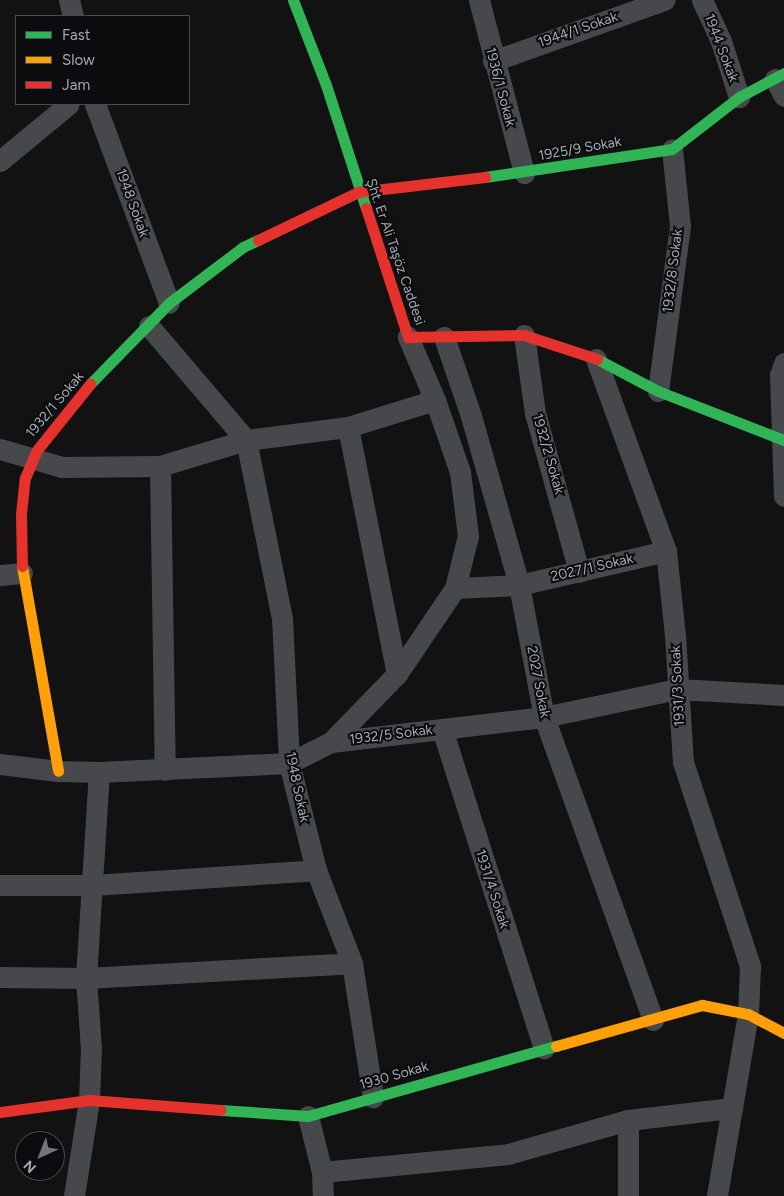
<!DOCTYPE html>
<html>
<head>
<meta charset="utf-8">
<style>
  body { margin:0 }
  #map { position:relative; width:784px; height:1196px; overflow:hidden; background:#121212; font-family:Figtree,sans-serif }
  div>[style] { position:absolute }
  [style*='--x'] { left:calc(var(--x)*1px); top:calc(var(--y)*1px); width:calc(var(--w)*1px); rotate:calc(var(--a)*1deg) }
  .street>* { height:21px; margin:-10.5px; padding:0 10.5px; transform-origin:10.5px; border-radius:10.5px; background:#46484b }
  .fast>* { height:11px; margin:-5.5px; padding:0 5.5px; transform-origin:5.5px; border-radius:5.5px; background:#30b455 }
  .slow>* { height:11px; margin:-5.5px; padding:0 5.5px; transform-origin:5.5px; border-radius:5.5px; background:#ff9f0a }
  .jam>* { height:11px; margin:-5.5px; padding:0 5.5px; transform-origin:5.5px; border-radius:5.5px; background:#e5322d }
  span { translate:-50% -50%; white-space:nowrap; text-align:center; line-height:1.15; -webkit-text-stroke:4px #0c0c0e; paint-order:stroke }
  .street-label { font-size:14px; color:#a2aab4 }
  .legend { position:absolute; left:15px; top:15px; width:175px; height:90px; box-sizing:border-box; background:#0c0c0e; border:1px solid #484b50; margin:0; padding:6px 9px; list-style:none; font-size:15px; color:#a2aab4 }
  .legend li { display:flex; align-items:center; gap:10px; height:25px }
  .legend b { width:25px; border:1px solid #484b50 }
  .north { position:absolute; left:15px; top:1131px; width:50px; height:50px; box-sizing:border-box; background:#0c0c0e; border:1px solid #484b50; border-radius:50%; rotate:224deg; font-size:14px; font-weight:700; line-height:20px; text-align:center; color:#a2aab4 }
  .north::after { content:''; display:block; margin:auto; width:18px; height:22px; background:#70757b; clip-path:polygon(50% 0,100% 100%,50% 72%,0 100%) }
</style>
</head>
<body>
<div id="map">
  <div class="street">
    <div style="--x:69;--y:0;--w:16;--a:76"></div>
    <div style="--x:479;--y:0;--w:179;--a:75.4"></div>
    <div style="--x:702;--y:0;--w:45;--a:65.1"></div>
    <div style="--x:721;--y:41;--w:59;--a:72.2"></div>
    <div style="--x:493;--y:61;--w:182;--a:-19.6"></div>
    <div style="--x:775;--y:79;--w:19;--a:62"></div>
    <div style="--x:95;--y:104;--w:212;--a:69.6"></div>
    <div style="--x:0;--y:161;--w:89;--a:-39.6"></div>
    <div style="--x:149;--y:326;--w:150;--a:49.6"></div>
    <div style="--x:246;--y:440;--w:182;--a:78.6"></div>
    <div style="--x:282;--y:618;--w:145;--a:87.2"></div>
    <div style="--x:289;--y:763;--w:110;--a:75.8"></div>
    <div style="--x:316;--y:870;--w:100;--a:68.8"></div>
    <div style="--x:352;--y:963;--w:136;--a:81.1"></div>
    <div style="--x:524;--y:335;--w:79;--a:82"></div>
    <div style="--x:535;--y:413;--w:165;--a:74.5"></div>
    <div style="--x:444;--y:337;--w:83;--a:71.1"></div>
    <div style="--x:471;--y:416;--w:176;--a:74.1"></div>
    <div style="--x:519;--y:585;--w:134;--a:79.3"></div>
    <div style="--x:544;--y:717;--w:322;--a:70.2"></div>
    <div style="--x:596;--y:359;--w:204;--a:70"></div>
    <div style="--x:666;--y:551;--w:84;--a:83.9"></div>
    <div style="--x:675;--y:635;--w:127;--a:86.4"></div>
    <div style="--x:683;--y:762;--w:215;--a:71.8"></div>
    <div style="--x:750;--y:966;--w:48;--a:92.4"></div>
    <div style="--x:748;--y:1014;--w:185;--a:99.7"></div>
    <div style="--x:784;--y:363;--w:13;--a:108"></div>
    <div style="--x:780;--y:375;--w:121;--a:88.1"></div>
    <div style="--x:658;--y:391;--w:166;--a:-82.4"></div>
    <div style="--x:680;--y:226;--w:77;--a:-95.9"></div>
    <div style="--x:348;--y:427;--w:252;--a:78.8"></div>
    <div style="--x:0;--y:449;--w:65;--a:16.2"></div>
    <div style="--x:62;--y:467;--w:98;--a:-0.6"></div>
    <div style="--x:160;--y:466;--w:90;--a:-16.8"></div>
    <div style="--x:246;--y:440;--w:103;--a:-7.3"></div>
    <div style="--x:348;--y:427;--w:91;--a:-17.2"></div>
    <div style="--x:160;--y:466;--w:304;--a:89.1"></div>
    <div style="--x:0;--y:575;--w:22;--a:-5"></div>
    <div style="--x:455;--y:588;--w:64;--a:-2.7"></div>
    <div style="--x:519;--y:585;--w:151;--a:-13"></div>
    <div style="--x:442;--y:729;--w:335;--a:72.3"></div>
    <div style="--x:331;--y:742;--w:95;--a:-45.9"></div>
    <div style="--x:397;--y:674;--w:104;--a:-56"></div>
    <div style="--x:455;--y:588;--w:54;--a:-76"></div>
    <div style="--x:468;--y:536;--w:64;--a:-97.1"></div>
    <div style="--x:460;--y:472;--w:76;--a:-109.1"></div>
    <div style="--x:435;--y:400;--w:69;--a:-113.2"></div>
    <div style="--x:0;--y:764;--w:58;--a:6.9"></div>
    <div style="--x:58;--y:771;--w:41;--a:1.4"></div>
    <div style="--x:99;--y:772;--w:190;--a:-2.7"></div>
    <div style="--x:289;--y:763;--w:47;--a:-26.6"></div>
    <div style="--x:331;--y:742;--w:214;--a:-6.7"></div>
    <div style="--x:544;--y:717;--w:136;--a:-11.9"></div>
    <div style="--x:677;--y:689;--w:107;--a:3.2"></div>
    <div style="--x:0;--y:885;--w:93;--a:0"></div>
    <div style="--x:93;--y:885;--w:224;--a:-3.8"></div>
    <div style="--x:0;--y:977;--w:86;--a:0.7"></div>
    <div style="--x:86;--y:978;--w:266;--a:-3.2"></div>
    <div style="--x:308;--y:1116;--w:58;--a:76"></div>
    <div style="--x:322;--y:1172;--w:24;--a:88"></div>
    <div style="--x:628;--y:1120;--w:76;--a:90"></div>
    <div style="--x:322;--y:1172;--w:187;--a:-5.5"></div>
    <div style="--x:508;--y:1154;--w:125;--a:-15.8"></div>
    <div style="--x:628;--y:1120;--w:105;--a:-6.6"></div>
    <div style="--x:74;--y:1196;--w:97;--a:-81.1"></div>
    <div style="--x:89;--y:1100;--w:51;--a:-87.8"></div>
    <div style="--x:91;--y:1049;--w:71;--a:-94"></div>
    <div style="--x:86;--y:978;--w:206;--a:-86.4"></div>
  </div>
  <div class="fast">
    <div style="--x:293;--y:0;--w:91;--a:68.8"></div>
    <div style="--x:326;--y:85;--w:129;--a:72"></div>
    <div style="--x:485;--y:177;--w:189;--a:-8.5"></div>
    <div style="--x:672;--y:149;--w:85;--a:-37.8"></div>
    <div style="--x:739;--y:97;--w:51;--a:-28.1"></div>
    <div style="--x:597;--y:359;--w:69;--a:27.7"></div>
    <div style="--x:658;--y:391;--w:135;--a:21.3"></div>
    <div style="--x:90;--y:384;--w:113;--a:-45.7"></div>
    <div style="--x:169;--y:303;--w:93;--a:-37.1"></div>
    <div style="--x:243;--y:247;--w:17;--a:-25"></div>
    <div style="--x:221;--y:1110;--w:87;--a:3.9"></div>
    <div style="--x:308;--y:1116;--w:258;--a:-15.8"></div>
  </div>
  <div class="slow">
    <div style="--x:22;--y:566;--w:208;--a:80"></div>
    <div style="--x:556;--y:1046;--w:152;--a:-15.7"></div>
    <div style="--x:702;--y:1005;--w:47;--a:11.1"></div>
    <div style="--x:748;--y:1014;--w:41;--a:27.8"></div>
  </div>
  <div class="jam">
    <div style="--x:366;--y:208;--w:136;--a:72"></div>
    <div style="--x:408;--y:337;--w:116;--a:-1"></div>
    <div style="--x:524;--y:335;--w:77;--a:18.2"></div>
    <div style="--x:258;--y:240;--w:111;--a:-25.6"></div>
    <div style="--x:358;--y:192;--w:128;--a:-6.7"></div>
    <div style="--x:22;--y:566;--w:52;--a:-91.1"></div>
    <div style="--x:21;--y:514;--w:36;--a:-84"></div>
    <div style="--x:25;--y:478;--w:30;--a:-67"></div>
    <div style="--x:37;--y:450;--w:85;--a:-51.2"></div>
    <div style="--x:0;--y:1112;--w:90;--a:-7.7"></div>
    <div style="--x:89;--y:1100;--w:132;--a:4.3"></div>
  </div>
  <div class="street-label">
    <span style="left:578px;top:30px;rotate:-19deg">1944/1 Sokak</span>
    <span style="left:721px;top:48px;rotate:69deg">1944 Sokak</span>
    <span style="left:500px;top:87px;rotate:75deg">1936/1 Sokak</span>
    <span style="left:580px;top:149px;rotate:-10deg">1925/9 Sokak</span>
    <span style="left:132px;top:203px;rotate:70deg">1948 Sokak</span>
    <span style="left:395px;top:252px;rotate:71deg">Şht. Er Ali Taşöz Caddesi</span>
    <span style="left:673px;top:271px;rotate:-83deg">1932/8 Sokak</span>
    <span style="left:55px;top:405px;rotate:-50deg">1932/1 Sokak</span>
    <span style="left:548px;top:454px;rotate:74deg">1932/2 Sokak</span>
    <span style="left:592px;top:568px;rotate:-13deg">2027/1 Sokak</span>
    <span style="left:538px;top:682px;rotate:79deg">2027 Sokak</span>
    <span style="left:678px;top:686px;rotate:-93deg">1931/3 Sokak</span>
    <span style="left:391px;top:735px;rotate:-7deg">1932/5 Sokak</span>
    <span style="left:297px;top:787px;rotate:78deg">1948 Sokak</span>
    <span style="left:492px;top:889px;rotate:72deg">1931/4 Sokak</span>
    <span style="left:394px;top:1076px;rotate:-16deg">1930 Sokak</span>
  </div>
  <ul class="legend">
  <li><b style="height:6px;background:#30b455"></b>Fast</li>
  <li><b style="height:6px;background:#ff9f0a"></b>Slow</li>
  <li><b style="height:6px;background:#e5322d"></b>Jam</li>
  </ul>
  <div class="north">N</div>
</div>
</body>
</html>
